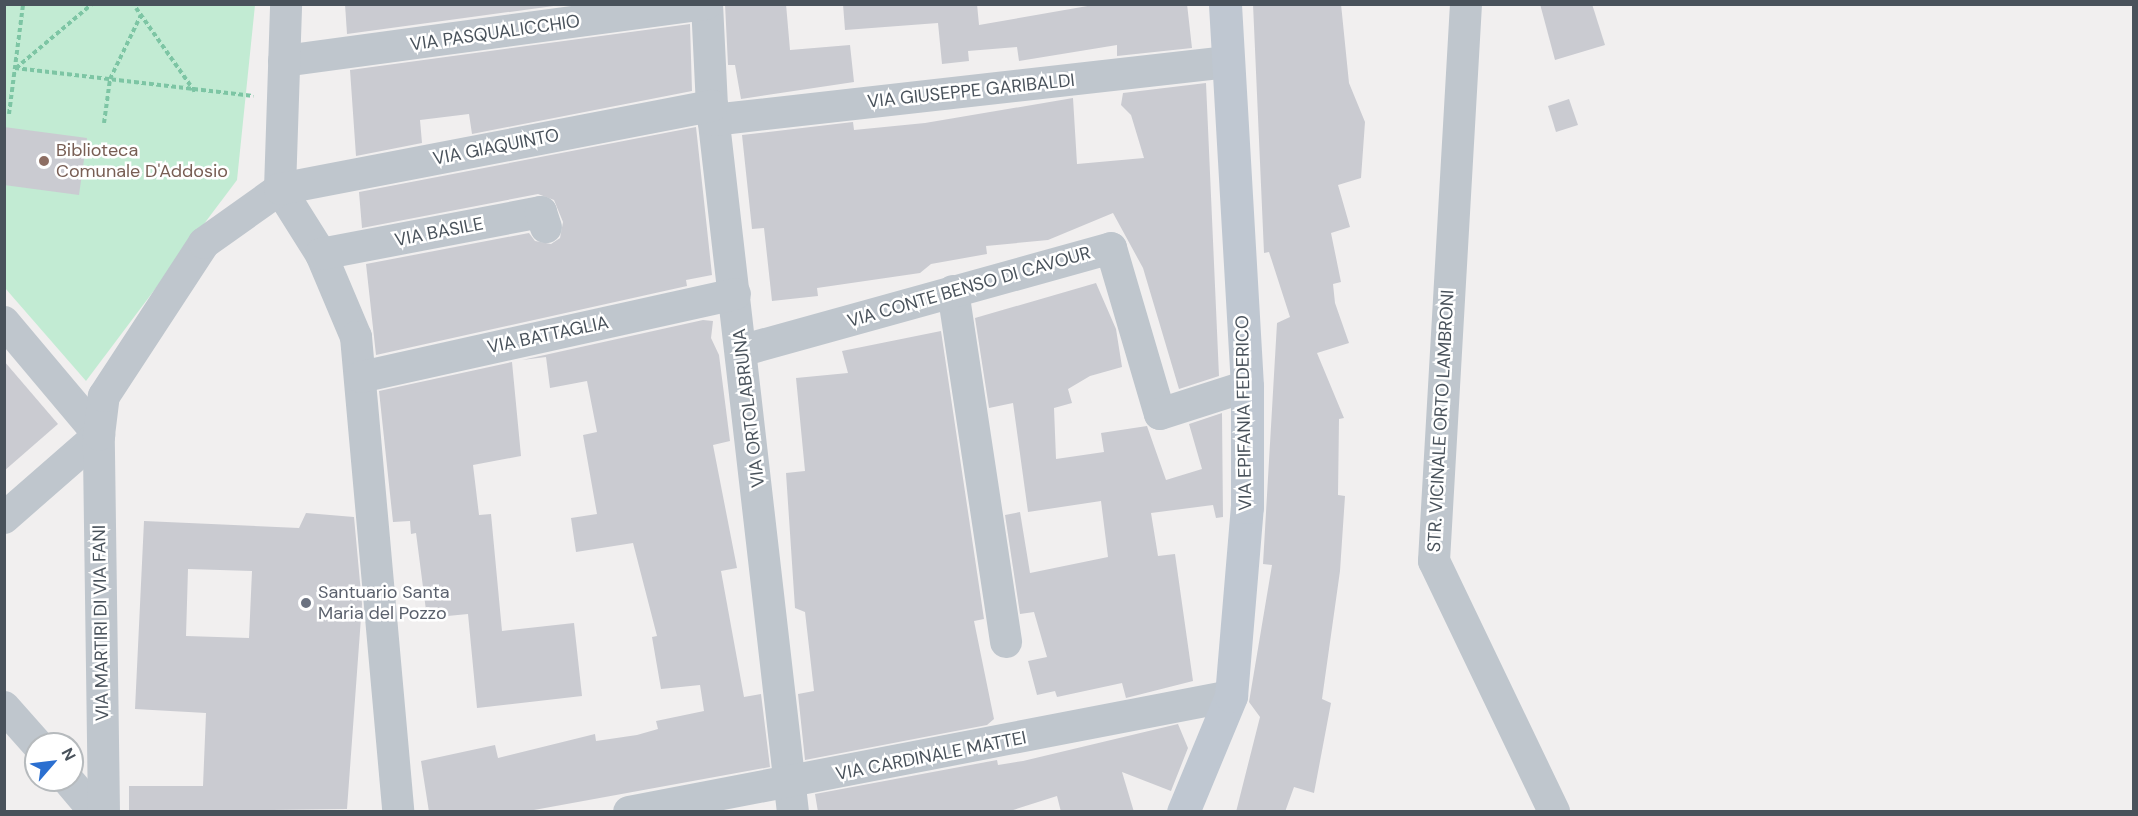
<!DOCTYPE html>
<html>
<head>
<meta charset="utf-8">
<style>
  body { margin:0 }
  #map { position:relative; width:2138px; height:816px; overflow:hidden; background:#f1efef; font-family:"DM Sans",sans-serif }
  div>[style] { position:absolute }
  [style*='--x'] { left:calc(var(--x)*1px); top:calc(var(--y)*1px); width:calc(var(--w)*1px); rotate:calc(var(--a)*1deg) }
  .green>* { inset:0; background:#c2ebd3 }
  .building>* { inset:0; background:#cacbd1 }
  .path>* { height:4px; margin-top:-2px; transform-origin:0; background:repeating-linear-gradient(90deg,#7dc5a4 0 4.5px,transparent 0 7.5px) }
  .street>* { height:32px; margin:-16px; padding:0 16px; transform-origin:16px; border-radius:16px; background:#bfc6cd }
  .secondary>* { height:33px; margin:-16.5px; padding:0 16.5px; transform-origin:16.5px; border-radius:16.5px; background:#bfc7d1 }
  .dots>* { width:16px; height:16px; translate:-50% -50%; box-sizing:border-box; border:3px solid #fff; border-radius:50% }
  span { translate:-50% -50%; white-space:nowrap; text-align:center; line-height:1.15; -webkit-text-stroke:5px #fff; paint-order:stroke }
  .street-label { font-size:18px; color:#49525b }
  .education-label { font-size:18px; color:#785e54 }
  .left { translate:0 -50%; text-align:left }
  .worship-label { font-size:18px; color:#5b616d }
  .frame { position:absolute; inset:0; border:6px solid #49525b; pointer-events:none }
  .north { position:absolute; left:24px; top:732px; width:60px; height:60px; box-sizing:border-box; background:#fff; border:2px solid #b6babd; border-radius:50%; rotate:62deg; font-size:16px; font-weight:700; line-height:24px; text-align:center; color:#49525b }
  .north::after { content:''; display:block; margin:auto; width:21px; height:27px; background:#2b6fd0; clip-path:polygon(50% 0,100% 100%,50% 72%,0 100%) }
</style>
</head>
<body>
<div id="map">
  <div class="green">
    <div style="clip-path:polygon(4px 5px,255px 5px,237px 180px,86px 381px,5px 288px)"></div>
  </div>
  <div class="building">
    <div style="clip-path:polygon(345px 4px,568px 4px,347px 34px)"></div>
    <div style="clip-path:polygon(725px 4px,786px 4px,790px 50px,850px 45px,854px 82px,741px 99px,735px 65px,728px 65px)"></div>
    <div style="clip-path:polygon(843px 4px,977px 4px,979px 25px,1099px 4px,1187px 4px,1192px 48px,1117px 56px,1117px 45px,1019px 61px,1017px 47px,968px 51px,969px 61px,942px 64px,938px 23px,845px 30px)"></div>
    <div style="clip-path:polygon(1253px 4px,1341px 4px,1349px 83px,1365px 122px,1361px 178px,1338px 185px,1350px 227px,1331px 233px,1341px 282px,1333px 284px,1335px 303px,1349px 343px,1317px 353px,1344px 418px,1339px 419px,1338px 495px,1345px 496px,1340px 571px,1322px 699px,1331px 703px,1314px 793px,1294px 787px,1285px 812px,1236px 812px,1260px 717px,1249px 702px,1272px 565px,1263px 564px,1277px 323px,1290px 317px,1269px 252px,1264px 253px)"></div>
    <div style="clip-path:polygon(1540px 4px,1592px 4px,1605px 45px,1555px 60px)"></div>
    <div style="clip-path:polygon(690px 24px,692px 91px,472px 134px,469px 114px,420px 120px,422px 143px,356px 156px,350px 70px)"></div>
    <div style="clip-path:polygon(1206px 83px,1219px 376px,1179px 389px,1143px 268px,1113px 213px,1048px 240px,986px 246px,987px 254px,931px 264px,920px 273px,817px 288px,818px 296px,772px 301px,764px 228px,752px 229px,742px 135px,853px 122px,854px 130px,925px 123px,1073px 98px,1077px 164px,1144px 158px,1131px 115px,1121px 105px,1123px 93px)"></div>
    <div style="clip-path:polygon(1569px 99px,1578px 125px,1556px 132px,1548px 106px)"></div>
    <div style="clip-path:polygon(4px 127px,87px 138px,79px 195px,4px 185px)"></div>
    <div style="clip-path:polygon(696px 127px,712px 275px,686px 280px,687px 286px,376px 355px,366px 264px,529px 233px,535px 241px,551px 244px,560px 238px,563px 222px,554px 200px,538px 194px,362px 228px,359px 192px)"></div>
    <div style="clip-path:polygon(1096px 283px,1116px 329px,1122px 367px,1090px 376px,1068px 389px,1072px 403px,1054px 408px,1056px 459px,1104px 452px,1101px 433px,1147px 426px,1166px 480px,1202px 469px,1189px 424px,1222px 413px,1223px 517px,1216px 518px,1213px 505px,1151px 513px,1158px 556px,1175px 554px,1193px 681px,1126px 698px,1122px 683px,1057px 697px,1055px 691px,1037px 695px,1028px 661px,1047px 657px,1034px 612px,1020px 614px,1005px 515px,1020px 512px,1030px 573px,1108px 557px,1101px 501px,1028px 512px,1013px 403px,989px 408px,975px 318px)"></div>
    <div style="clip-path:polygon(703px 320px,713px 321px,711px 338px,719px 355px,730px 441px,713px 445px,737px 568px,721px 571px,744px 697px,761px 694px,770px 767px,523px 812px,429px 812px,421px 761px,495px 745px,498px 758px,595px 734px,596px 741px,637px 735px,658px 729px,656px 721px,704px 711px,700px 685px,661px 689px,652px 637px,657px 636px,633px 543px,576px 552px,571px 518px,597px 514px,583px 435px,597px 432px,587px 381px,550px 388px,546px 357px,522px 360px)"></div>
    <div style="clip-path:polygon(941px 331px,984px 619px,974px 621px,994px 719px,987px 725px,805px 760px,798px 694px,814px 691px,805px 612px,795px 608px,786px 473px,805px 471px,796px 378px,848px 373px,842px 351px)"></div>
    <div style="clip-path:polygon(4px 361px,58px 424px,4px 471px)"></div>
    <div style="clip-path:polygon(512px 362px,521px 456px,473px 465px,479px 515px,491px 514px,502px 631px,574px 623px,582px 696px,477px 708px,468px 614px,427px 618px,416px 533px,411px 534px,410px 521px,393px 522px,379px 391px)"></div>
    <div style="clip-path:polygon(evenodd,306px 513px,354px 517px,362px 604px,347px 809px,129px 812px,129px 786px,203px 786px,206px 713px,135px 709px,144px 521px,299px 528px,306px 513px,188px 569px,252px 571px,249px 638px,186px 636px,188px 569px)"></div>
    <div style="clip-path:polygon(1178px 724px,1188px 748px,1171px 791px,1122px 772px,1134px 812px,1061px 812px,1057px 796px,1007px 812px,818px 812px,815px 794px,997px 760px,998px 765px,1023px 761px)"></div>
  </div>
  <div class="path">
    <div style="--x:136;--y:8;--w:103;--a:54.9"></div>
    <div style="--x:15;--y:68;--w:240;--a:6.7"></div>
    <div style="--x:16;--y:68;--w:99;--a:-40.1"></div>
    <div style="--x:9;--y:114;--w:111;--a:-82.7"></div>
    <div style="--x:104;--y:123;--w:44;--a:-82.2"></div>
    <div style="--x:110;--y:79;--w:71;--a:-64.2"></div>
  </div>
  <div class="street">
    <div style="--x:707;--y:4;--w:102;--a:87.2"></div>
    <div style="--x:712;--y:106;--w:711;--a:83.46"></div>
    <div style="--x:1466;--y:4;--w:558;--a:93.29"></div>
    <div style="--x:1434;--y:561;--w:278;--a:64.4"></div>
    <div style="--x:284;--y:61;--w:426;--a:-7.7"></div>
    <div style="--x:713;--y:120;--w:518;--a:-6.43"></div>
    <div style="--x:280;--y:189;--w:77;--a:57.8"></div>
    <div style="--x:321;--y:254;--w:90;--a:67.1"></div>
    <div style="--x:356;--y:337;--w:477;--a:84.9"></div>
    <div style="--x:280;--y:189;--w:185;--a:-88.1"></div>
    <div style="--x:321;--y:254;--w:224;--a:-10.8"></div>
    <div style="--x:541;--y:212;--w:16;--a:72"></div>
    <div style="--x:953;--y:291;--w:355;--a:81.4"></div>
    <div style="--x:4;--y:322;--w:148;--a:49.9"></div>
    <div style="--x:99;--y:435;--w:126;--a:138.9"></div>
    <div style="--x:744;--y:350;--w:381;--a:-15.5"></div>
    <div style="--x:1111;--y:248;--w:173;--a:73.6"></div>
    <div style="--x:1160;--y:414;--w:91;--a:-17.8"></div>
    <div style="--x:361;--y:377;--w:383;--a:-12.5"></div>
    <div style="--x:4;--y:707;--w:50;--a:48.3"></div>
    <div style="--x:68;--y:780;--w:42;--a:49.8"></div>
    <div style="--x:104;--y:812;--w:377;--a:-90.8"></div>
    <div style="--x:99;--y:435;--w:39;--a:-83"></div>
    <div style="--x:104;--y:396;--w:183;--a:-56.8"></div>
    <div style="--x:204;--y:243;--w:93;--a:-35.4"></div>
    <div style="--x:280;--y:189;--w:440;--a:-10.9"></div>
    <div style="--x:629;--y:812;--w:613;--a:-10.91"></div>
  </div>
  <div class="secondary">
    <div style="--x:1183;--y:812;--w:126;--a:-67.5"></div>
    <div style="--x:1231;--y:696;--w:190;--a:-85.2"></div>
    <div style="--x:1247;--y:507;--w:121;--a:-90"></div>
    <div style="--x:1247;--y:386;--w:383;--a:-93.3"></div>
  </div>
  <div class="dots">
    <div style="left:44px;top:161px;background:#8d6e63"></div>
    <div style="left:306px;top:603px;background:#6b7280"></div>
  </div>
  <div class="street-label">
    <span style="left:495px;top:33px;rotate:-8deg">VIA PASQUALICCHIO</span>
    <span style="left:971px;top:91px;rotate:-6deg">VIA GIUSEPPE GARIBALDI</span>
    <span style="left:496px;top:147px;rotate:-11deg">VIA GIAQUINTO</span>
    <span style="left:439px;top:232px;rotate:-11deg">VIA BASILE</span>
    <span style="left:969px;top:287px;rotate:-16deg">VIA CONTE BENSO DI CAVOUR</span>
    <span style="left:548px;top:335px;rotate:-12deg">VIA BATTAGLIA</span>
    <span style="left:749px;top:408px;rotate:-97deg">VIA ORTOLABRUNA</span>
    <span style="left:1244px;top:413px;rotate:-91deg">VIA EPIFANIA FEDERICO</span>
    <span style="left:1441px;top:421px;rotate:-87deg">STR. VICINALE ORTO LAMBRONI</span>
    <span style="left:101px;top:623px;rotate:-91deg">VIA MARTIRI DI VIA FANI</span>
    <span style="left:931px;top:756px;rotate:-11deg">VIA CARDINALE MATTEI</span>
  </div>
  <div class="education-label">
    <span class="left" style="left:56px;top:161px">Biblioteca<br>Comunale D'Addosio</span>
  </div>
  <div class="worship-label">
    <span class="left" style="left:318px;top:603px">Santuario Santa<br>Maria del Pozzo</span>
  </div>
  <div class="frame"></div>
  <div class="north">N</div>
</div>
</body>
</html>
